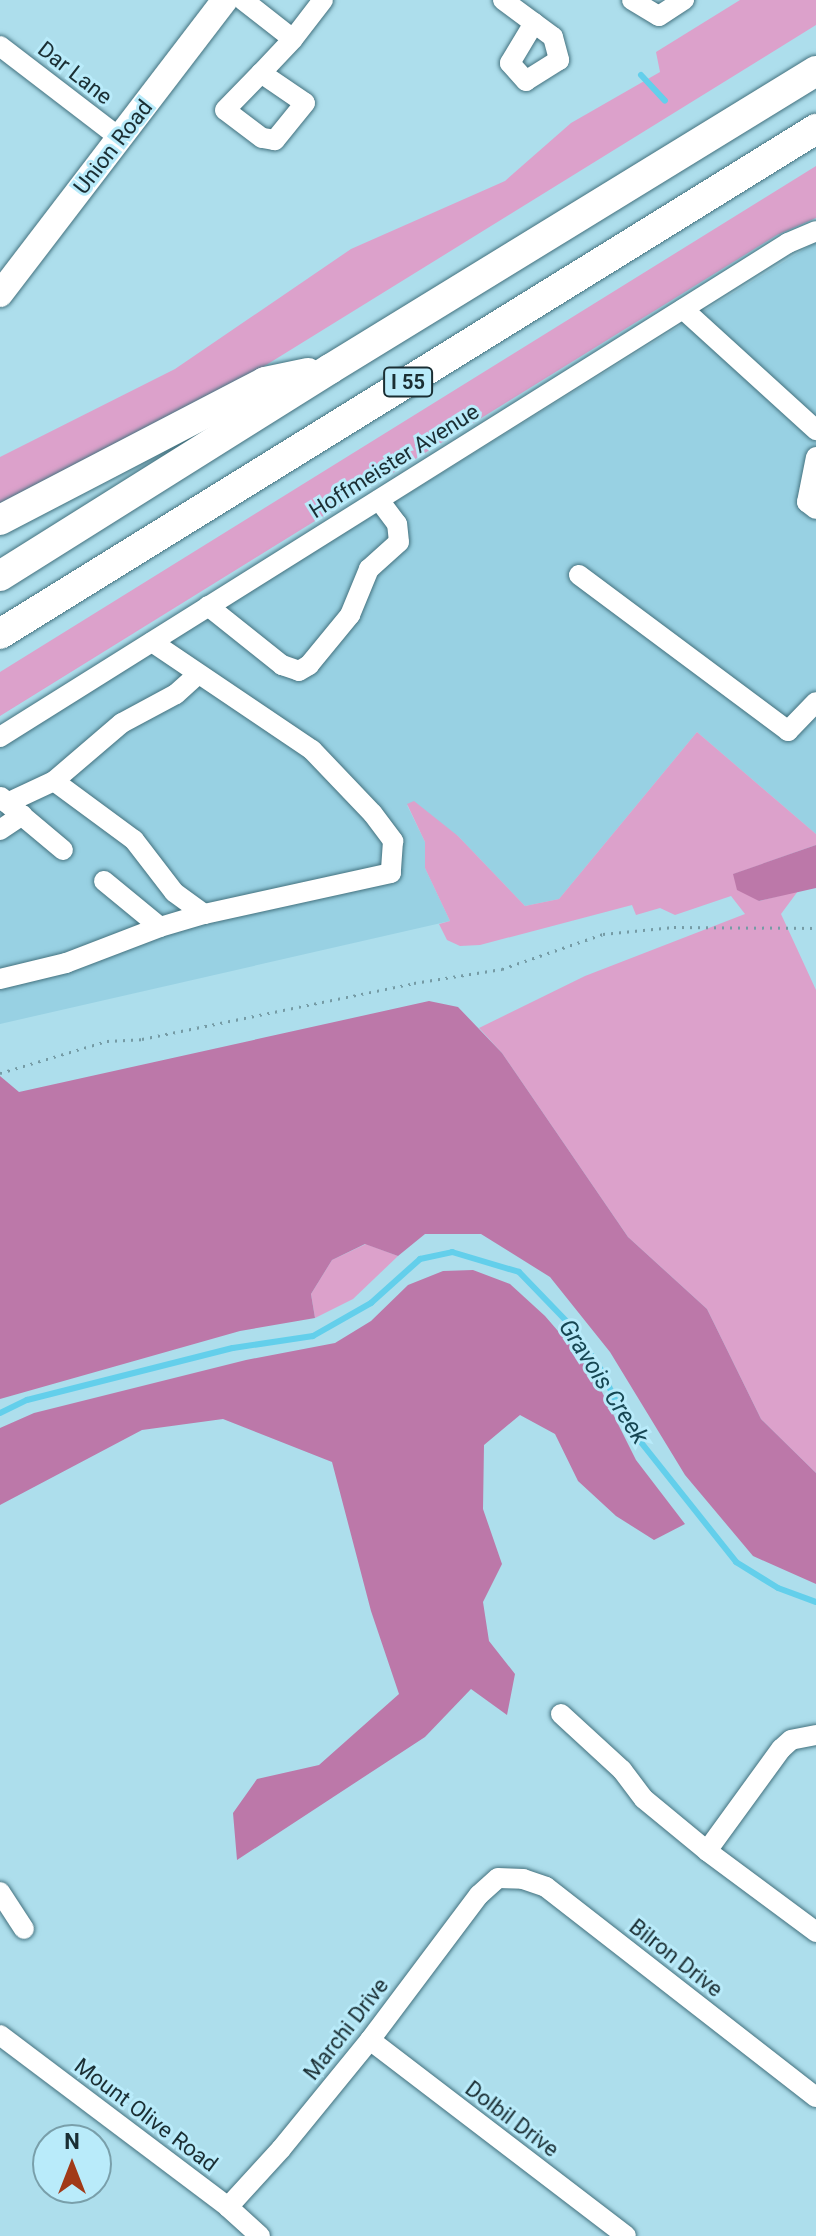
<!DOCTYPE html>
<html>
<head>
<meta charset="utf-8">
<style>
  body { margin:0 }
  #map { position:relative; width:816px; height:2236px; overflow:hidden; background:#addeec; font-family:Roboto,sans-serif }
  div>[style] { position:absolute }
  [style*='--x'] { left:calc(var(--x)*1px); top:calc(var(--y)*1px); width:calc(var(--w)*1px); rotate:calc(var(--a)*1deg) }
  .built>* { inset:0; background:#98d1e3 }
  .green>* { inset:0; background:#dca1cb }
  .forest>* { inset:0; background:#bc78a9 }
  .stream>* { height:6px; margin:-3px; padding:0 3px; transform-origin:3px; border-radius:3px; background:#63cfeb }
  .path>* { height:3px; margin-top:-1.5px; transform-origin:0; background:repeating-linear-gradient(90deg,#759ba5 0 2px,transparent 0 8px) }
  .roads { filter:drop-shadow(0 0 2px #43717e) drop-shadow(0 0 2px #43717e) }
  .minor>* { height:20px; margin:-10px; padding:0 10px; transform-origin:10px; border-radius:10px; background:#fff }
  .major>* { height:26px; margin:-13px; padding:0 13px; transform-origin:13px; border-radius:13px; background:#fff }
  .highway>* { height:30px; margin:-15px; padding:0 15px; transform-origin:15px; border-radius:15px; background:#fff }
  span { translate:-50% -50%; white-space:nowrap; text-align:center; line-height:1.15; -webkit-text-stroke:6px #b9ebfa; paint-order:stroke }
  .shield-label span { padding:2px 6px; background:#b9ebfa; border:2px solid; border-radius:6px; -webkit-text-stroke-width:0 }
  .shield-label { font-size:20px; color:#1a2e33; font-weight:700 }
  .street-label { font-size:22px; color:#1a2e33 }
  .water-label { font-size:24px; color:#164652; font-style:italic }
  .north { position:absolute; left:32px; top:2124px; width:80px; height:80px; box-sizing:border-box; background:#b9ebfa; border:2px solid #799faa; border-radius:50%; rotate:0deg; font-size:22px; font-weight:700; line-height:32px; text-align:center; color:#1a2e33 }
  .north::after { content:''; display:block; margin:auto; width:28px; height:36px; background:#a13a18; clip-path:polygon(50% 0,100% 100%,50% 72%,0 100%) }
</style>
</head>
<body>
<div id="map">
  <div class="built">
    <div style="clip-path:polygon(816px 242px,816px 834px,697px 732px,559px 899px,525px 906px,458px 836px,407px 805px,425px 842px,425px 868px,450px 921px,0 1024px,0 746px)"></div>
  </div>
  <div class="green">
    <div style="clip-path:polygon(740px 0,816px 0,816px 25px,242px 380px,0 503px,0 457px,175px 369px,351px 249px,505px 181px,571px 123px,660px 72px,656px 52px)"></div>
    <div style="clip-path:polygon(816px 166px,816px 218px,777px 235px,0 716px,0 672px)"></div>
    <div style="clip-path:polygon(697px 732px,816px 834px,816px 845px,734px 874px,759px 901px,798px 891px,781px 914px,816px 990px,816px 1473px,761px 1419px,707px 1309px,628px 1237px,502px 1053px,479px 1028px,585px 976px,745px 914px,731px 896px,675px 915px,660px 908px,636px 915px,632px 905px,480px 945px,460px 946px,447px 940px,439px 924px,450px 921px,425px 868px,425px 842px,407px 804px,414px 801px,458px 836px,525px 906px,559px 899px)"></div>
    <div style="clip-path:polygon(366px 1244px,398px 1256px,353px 1299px,315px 1318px,311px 1294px,332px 1260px)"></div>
  </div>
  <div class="forest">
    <div style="clip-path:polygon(816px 845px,816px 888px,759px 901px,737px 890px,733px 874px)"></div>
    <div style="clip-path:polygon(429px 1001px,458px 1007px,502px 1053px,628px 1237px,707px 1309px,761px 1419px,816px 1473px,816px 1584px,753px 1556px,685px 1475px,610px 1352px,550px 1277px,481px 1234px,425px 1234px,398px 1256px,365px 1244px,332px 1260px,311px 1294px,315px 1318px,240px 1331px,0 1399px,0 1076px,19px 1092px)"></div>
    <div style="clip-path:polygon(473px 1270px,510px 1284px,545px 1316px,590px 1368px,636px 1460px,685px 1524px,654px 1540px,616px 1516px,578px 1481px,555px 1434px,520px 1415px,484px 1445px,483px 1509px,502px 1564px,483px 1602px,489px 1641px,515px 1674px,507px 1715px,471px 1689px,425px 1737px,237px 1860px,233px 1813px,257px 1779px,319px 1765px,399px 1694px,371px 1611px,332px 1462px,223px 1419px,142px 1430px,0 1505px,0 1428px,34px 1413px,246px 1360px,335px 1343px,371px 1321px,408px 1285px,443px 1271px)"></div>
  </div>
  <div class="stream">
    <div style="--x:641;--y:75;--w:35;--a:47"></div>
    <div style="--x:0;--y:1413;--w:30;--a:-26"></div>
    <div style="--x:27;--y:1400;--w:212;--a:-14.2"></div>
    <div style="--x:233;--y:1348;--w:81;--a:-8.5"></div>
    <div style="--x:313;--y:1336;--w:67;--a:-29.6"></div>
    <div style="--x:371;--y:1303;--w:66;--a:-41.9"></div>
    <div style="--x:420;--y:1259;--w:33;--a:-12"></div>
    <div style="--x:452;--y:1252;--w:70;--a:16.6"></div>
    <div style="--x:519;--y:1272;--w:81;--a:46"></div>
    <div style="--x:575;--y:1330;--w:48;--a:57"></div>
    <div style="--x:601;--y:1370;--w:62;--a:64.3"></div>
    <div style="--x:628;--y:1426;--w:174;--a:51.5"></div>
    <div style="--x:736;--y:1562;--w:49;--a:31.8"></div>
    <div style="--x:778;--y:1588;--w:40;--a:20.2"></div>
  </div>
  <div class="path">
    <div style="--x:0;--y:1073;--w:112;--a:-16.7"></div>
    <div style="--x:107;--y:1041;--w:35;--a:-3"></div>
    <div style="--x:142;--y:1039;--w:278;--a:-11.6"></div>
    <div style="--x:414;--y:983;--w:89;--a:-9"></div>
    <div style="--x:502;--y:969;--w:107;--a:-19.1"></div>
    <div style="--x:603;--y:934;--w:71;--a:-5.6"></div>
    <div style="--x:674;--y:927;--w:142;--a:0.4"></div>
  </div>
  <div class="roads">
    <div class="minor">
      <div style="--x:243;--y:0;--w:63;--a:38"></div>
      <div style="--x:503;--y:0;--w:62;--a:36.5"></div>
      <div style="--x:553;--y:37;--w:24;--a:75"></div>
      <div style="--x:559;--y:60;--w:39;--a:148"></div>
      <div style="--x:526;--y:81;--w:24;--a:-132"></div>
      <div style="--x:510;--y:63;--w:47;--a:-59"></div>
      <div style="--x:632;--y:0;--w:31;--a:31"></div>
      <div style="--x:659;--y:16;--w:30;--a:-33"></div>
      <div style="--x:0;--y:46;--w:151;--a:37.5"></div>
      <div style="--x:261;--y:73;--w:53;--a:34.3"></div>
      <div style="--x:305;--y:103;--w:48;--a:129"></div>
      <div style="--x:275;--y:140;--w:13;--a:-171"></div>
      <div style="--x:262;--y:138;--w:46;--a:-142.9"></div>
      <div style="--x:225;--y:110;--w:52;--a:-45.8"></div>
      <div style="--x:261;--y:73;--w:47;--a:-46.7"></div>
      <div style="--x:293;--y:39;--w:49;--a:-52.4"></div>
      <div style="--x:683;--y:309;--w:180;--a:42.3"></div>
      <div style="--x:816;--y:457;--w:46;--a:101.3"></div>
      <div style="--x:807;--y:502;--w:11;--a:38"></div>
      <div style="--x:579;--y:575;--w:261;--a:36.7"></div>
      <div style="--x:788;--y:731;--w:40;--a:-46"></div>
      <div style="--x:208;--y:606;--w:95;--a:38.6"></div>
      <div style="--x:282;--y:665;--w:18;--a:19"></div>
      <div style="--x:299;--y:671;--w:12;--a:-31"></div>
      <div style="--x:309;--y:665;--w:65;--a:-50.6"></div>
      <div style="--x:350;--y:615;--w:50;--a:-67.6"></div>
      <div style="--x:369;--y:569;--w:40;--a:-42"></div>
      <div style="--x:399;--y:542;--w:18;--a:-96"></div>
      <div style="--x:397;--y:524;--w:30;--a:-127"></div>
      <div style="--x:152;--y:642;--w:193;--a:34"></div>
      <div style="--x:312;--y:750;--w:88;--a:46.4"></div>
      <div style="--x:373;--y:814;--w:34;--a:53"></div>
      <div style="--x:393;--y:841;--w:32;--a:94"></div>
      <div style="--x:391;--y:873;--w:191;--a:167.6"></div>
      <div style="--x:204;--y:914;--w:37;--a:-144"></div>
      <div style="--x:174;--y:892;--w:66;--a:-127.6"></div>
      <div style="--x:134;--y:840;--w:99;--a:-143.6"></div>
      <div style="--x:54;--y:781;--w:89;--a:-40.5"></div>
      <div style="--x:122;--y:723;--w:61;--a:-28.2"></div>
      <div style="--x:176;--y:694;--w:30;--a:-42"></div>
      <div style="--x:0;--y:737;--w:930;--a:-32.08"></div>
      <div style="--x:788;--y:243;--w:30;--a:-23"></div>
      <div style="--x:1;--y:797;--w:8;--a:45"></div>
      <div style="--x:7;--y:803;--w:52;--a:-25.1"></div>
      <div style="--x:7;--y:803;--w:73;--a:40"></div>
      <div style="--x:0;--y:830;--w:27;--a:-34"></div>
      <div style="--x:104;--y:881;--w:72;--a:39.4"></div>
      <div style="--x:160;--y:927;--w:46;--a:-16.5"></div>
      <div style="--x:0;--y:979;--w:68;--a:-13.6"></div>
      <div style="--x:66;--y:963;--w:101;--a:-21"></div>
      <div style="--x:561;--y:1714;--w:83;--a:42.6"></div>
      <div style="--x:622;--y:1770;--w:36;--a:53"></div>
      <div style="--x:644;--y:1799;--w:82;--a:39.5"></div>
      <div style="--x:816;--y:1735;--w:25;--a:169"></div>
      <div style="--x:791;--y:1740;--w:13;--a:138"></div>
      <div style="--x:781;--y:1749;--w:126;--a:126"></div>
      <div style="--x:707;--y:1851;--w:136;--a:36.6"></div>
      <div style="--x:0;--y:1892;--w:44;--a:57"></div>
      <div style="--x:0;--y:2035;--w:286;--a:37"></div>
      <div style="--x:228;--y:2207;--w:43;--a:42.2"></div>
      <div style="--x:370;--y:2040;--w:322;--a:37.4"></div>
      <div style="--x:228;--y:2207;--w:79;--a:-47.6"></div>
      <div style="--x:281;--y:2149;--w:141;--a:-50.8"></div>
      <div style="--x:370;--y:2040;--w:181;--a:-53.1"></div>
      <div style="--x:479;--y:1895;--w:25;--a:-42"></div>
      <div style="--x:498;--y:1878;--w:25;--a:2"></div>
      <div style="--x:523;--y:1879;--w:24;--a:19"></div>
      <div style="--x:546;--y:1887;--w:342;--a:37.9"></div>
    </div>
    <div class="major">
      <div style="--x:0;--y:294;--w:370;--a:-52.6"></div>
    </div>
    <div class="highway">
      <div style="--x:0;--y:520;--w:299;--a:-27.5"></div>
      <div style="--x:265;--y:382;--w:44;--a:-11.8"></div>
      <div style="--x:0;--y:576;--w:390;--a:-32.1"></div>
      <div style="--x:330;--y:369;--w:570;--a:-31.52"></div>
      <div style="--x:0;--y:634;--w:960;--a:-31.75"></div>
    </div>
  </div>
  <div class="shield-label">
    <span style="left:408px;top:382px">I 55</span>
  </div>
  <div class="street-label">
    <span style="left:75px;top:73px;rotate:38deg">Dar Lane</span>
    <span style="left:113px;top:147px;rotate:-52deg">Union Road</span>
    <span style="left:394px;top:461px;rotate:-32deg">Hoffmeister Avenue</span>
    <span style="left:676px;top:1958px;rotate:38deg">Bilron Drive</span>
    <span style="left:346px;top:2029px;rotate:-52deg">Marchi Drive</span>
    <span style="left:146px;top:2115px;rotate:37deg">Mount Olive Road</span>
    <span style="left:512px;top:2119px;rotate:37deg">Dolbil Drive</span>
  </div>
  <div class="water-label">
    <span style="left:603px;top:1382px;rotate:57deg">Gravois Creek</span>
  </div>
  <div class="north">N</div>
</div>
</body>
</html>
